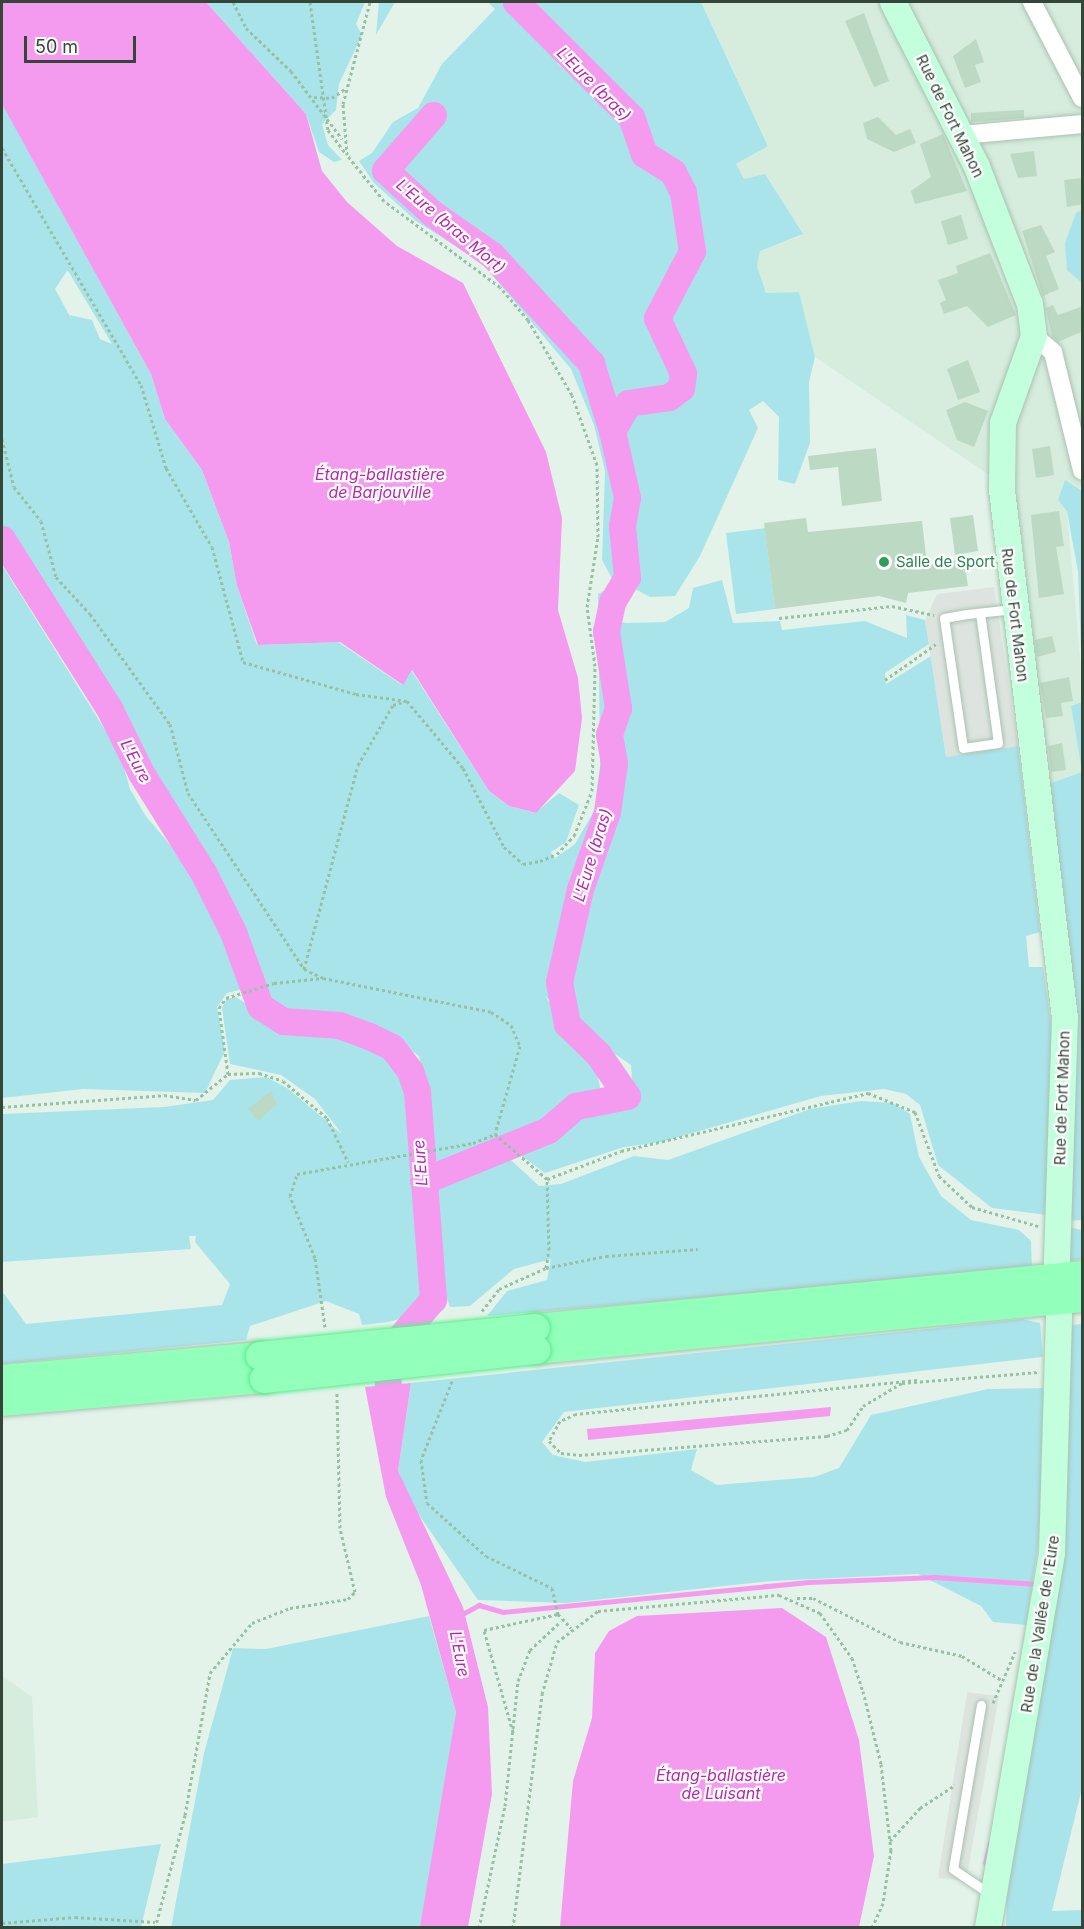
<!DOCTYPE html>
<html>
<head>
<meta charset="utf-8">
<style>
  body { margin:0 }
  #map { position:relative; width:1084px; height:1929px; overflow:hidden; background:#e4f3ea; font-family:Inter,sans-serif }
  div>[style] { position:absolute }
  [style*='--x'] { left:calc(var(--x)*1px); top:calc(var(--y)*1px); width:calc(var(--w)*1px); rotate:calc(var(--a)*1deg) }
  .residential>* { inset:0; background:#d6ecdd }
  .green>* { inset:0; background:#aae4eb }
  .parking>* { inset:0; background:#dde4df }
  .water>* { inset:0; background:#f59bef }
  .stream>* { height:4.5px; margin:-2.25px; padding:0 2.25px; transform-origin:2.25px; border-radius:2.25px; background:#f59bef }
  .river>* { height:27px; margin:-13.5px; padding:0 13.5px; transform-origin:13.5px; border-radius:13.5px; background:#f59bef }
  .building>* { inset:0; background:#bcd9c3 }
  .path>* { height:3px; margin-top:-1.5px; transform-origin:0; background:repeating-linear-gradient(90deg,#96c2a4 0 3px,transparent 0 6px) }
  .roads { filter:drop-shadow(0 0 2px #a9c2b1) drop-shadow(0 0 2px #a9c2b1) }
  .lane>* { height:9px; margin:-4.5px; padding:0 4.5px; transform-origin:4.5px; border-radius:4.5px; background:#fff }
  .street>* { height:18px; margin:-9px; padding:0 9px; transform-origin:9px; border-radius:9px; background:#fff }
  .secondary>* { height:26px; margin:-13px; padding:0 13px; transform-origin:13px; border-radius:13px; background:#c3ffdc }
  .primary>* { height:28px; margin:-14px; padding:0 14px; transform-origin:14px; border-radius:14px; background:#92ffba }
  .bridges { filter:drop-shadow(0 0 2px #5aec8e) drop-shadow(0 0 2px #5aec8e) }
  .primary-bridge>* { height:28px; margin:-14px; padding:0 14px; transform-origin:14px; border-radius:14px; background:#92ffba }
  .dots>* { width:16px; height:16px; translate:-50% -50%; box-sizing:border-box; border:3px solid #fff; border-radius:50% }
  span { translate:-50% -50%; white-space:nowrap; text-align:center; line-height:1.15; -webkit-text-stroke:4.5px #fff; paint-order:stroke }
  .street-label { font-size:15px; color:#344638 }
  .leisure-label { font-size:15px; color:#27864d }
  .left { translate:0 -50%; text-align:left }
  .water-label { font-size:16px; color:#b926ae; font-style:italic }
  .frame { position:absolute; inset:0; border:3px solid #344638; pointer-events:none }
  .scale { position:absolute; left:24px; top:36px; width:112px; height:27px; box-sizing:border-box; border:3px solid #344638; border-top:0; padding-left:8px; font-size:18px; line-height:21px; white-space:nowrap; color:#344638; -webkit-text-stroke:4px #fff; paint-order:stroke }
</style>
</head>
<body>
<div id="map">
  <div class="residential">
    <div style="clip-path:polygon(701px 2px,1082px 2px,1082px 491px,1081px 486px,1067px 511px,1082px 679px,1082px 702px,1071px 706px,1082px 772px,1046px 785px,1007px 487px,815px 357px,799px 292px,766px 293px,754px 269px,759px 250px,801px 236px,766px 175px,744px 179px,736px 164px,768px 145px)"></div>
    <div style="clip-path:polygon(2px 1676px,32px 1697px,38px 1817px,2px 1822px)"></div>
  </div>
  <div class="green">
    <div style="clip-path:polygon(206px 2px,365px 2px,356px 24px,362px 35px,339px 84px,336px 110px,322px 124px,328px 145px,342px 160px,334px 162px,319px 152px,306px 114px)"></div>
    <div style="clip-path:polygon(379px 2px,395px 2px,376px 35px)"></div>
    <div style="clip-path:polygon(evenodd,488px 2px,701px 2px,768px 146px,736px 164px,744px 179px,765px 174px,803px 234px,760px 251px,757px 266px,766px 293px,799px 292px,815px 357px,809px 382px,810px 443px,795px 484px,778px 480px,779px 417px,763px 401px,749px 410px,758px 428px,700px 556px,675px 596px,650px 597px,633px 588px,631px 565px,616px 586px,602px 560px,605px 471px,594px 425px,571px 369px,482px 263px,416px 221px,374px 183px,359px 161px,372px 153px,393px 122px,418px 108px,442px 64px,495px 9px,488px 2px,565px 44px,592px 64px,580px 83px,557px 63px,565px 44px)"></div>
    <div style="clip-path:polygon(evenodd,2px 103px,151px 374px,165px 419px,202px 470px,229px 542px,237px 586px,257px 645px,338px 642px,402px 685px,411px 670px,489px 791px,509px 806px,535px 813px,559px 793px,579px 805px,566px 842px,551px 852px,554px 859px,575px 844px,594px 811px,600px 766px,598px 594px,607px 589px,619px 622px,627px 623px,665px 622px,689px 608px,693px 588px,722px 580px,733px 623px,780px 621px,782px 630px,865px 621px,907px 638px,906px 615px,925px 620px,929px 644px,885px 673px,886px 684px,931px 656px,946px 756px,1018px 746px,1040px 932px,1026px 936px,1029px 967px,1043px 967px,1054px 1046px,1047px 1215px,992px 1208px,938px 1165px,920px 1105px,906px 1094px,884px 1089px,821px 1096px,661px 1142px,624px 1147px,545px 1173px,522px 1156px,511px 1160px,539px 1186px,561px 1184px,634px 1156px,668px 1160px,810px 1109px,861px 1101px,893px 1103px,910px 1114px,919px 1157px,941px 1196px,971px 1220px,1019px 1230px,1031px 1241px,1032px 1270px,487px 1316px,507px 1291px,547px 1280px,551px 1259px,514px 1269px,470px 1306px,450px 1307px,439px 1275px,428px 1095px,419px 1056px,383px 1031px,350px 1018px,287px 1015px,269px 1003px,226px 902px,175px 821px,116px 697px,2px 527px,2px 103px,67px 271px,68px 271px,112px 344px,100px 339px,92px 320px,70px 315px,72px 320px,55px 289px,67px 271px,2px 103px,544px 995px,580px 1030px,631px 1065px,634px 1109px,593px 1103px,600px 1087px,594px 1060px,544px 995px)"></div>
    <div style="clip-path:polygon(1082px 210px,1082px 283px,1067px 270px,1065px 243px,1076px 213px)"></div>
    <div style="clip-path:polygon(1065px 480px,1082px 491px,1082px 679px,1078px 572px,1067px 511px,1058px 500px)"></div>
    <div style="clip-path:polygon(765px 528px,775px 609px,736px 614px,726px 533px)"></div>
    <div style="clip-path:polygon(2px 565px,120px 754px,130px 789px,145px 815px,208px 890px,228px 932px,248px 988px,227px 993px,217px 1007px,225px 1051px,205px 1093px,83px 1089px,2px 1098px)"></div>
    <div style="clip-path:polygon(1082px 702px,1082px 1220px,1060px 1221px,1046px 785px,1082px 772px,1071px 706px)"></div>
    <div style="clip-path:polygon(236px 997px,292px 1035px,354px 1034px,403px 1069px,426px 1297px,408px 1317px,388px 1322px,362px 1325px,359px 1314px,326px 1301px,250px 1326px,246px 1340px,2px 1364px,2px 1291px,26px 1324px,222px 1305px,230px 1284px,195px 1242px,196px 1236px,189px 1236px,191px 1249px,2px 1262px,2px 1114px,164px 1107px,213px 1100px,230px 1080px,266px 1077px,287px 1088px,342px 1134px,315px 1099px,281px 1075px,230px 1064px,222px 1008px,227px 999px)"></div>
    <div style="clip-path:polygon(1067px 1227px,1082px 1230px,1082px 1259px,1064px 1261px)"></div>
    <div style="clip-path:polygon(1022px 1319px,1040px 1323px,1043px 1357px,564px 1412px,542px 1442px,553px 1455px,585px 1462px,697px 1449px,691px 1470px,717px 1485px,814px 1477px,839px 1468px,871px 1415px,988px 1389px,1046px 1388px,1044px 1507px,1026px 1625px,993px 1622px,981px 1606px,918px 1574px,772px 1581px,566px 1603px,478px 1600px,412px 1505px,398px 1471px,411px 1383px)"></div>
    <div style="clip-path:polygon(1082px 1324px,1082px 1788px,1052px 1911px,1082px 1910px,1082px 1927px,1006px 1928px,1007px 1879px,1063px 1521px,1072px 1325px)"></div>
    <div style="clip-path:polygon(429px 1616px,456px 1712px,422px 1927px,171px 1928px,204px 1753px,233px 1648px,266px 1649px)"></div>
    <div style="clip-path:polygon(161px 1844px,141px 1927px,2px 1927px,2px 1864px)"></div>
  </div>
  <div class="parking">
    <div style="clip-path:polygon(994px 587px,1018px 746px,946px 757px,925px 620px,937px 594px)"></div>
    <div style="clip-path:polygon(967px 1692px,999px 1696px,966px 1881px,938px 1878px)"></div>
  </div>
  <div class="water">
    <div style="clip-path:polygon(2px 2px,206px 2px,306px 114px,322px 171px,347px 202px,397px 246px,463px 283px,546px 452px,562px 518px,558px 610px,578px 678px,582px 718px,575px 771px,536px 813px,509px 806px,489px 791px,412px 670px,403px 685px,340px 642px,258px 645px,237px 586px,229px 542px,202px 470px,165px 419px,151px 374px,2px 104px)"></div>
    <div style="clip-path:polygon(411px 1383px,398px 1471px,463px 1607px,488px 1707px,492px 1794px,468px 1927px,420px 1927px,456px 1712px,421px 1585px,386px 1497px,365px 1387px)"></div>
    <div style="clip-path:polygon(831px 1407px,830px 1416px,588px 1440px,587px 1429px)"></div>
    <div style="clip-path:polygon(782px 1608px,826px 1637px,859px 1740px,874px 1856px,859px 1927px,560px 1927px,573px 1781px,592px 1718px,595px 1653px,609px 1631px,637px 1616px)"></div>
  </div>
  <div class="stream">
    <div style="--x:459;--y:1616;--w:23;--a:-29"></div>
    <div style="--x:479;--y:1605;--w:25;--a:16"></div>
    <div style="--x:503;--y:1612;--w:307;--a:-5.6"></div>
    <div style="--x:809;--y:1582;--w:126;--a:-2.3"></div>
    <div style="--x:935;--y:1577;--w:103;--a:3.9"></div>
    <div style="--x:985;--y:1863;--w:21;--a:-76"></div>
  </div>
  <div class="river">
    <div style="--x:433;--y:115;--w:73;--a:131.1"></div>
    <div style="--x:385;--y:170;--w:64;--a:42.5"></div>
    <div style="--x:432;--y:213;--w:73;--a:35"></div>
    <div style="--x:492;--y:255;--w:147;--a:47.5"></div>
    <div style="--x:591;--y:363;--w:71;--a:72.8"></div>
    <div style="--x:2;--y:539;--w:200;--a:57.7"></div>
    <div style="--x:109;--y:708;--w:72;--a:63.8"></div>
    <div style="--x:141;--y:773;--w:119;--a:58"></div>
    <div style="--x:204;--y:874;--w:65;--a:63.4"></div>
    <div style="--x:233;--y:932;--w:79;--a:70"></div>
    <div style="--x:260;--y:1006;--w:27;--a:33"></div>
    <div style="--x:283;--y:1021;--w:56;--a:4.1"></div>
    <div style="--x:339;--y:1025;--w:32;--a:20"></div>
    <div style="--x:369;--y:1036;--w:25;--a:26"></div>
    <div style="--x:392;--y:1047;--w:30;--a:53"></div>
    <div style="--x:410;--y:1071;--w:21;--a:71"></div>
    <div style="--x:417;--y:1091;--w:209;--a:85.6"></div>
    <div style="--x:433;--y:1299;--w:72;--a:131"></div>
    <div style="--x:386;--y:1353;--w:67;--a:86.6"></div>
    <div style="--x:423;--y:1181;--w:135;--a:-22.2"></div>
    <div style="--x:548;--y:1130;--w:37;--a:-41"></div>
    <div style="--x:576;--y:1106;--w:52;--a:-11.1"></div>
    <div style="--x:627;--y:1096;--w:51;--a:-124.6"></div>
    <div style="--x:598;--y:1054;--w:43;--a:-135.9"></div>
    <div style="--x:567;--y:1024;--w:43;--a:-100.8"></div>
    <div style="--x:559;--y:982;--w:95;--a:-77.3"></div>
    <div style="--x:580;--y:889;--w:82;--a:-70.7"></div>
    <div style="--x:607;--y:812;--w:49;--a:-81.9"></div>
    <div style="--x:614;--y:763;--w:29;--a:-100"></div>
    <div style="--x:609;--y:734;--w:28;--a:-71"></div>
    <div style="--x:618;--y:708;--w:78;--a:-98.9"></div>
    <div style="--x:606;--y:631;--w:30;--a:-78"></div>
    <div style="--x:612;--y:602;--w:29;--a:-59"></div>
    <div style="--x:627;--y:577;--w:51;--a:-95.6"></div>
    <div style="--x:622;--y:526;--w:29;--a:-80"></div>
    <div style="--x:627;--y:497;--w:68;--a:-102.8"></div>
    <div style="--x:612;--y:431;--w:32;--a:-60"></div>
    <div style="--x:628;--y:403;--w:41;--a:-8.3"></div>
    <div style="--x:669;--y:397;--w:15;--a:-37"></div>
    <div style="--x:681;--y:388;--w:15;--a:-82"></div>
    <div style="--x:683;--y:373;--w:61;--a:-115.3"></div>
    <div style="--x:657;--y:318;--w:76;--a:-62.4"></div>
    <div style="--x:692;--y:251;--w:60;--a:-98.7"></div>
    <div style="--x:683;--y:192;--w:22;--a:-117"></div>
    <div style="--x:673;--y:172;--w:34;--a:-148"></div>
    <div style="--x:644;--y:154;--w:39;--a:-109"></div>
    <div style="--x:631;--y:117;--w:163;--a:-135"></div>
  </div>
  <div class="building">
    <div style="clip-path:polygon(864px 13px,889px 81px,874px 87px,845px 21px)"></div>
    <div style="clip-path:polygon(976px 39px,984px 62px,975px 65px,981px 82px,965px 88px,953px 56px)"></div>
    <div style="clip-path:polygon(1024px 110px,1024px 118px,971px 122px,971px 113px)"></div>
    <div style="clip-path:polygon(878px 117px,896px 135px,910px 129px,916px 143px,894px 152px,867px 139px,863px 123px)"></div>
    <div style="clip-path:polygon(943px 134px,967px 191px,915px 204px,911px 191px,931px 177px,920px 144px)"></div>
    <div style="clip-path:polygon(1034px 151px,1037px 176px,1018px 178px,1010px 154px)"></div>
    <div style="clip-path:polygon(1083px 178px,1083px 204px,1067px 207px,1064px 180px)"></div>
    <div style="clip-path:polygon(961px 215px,968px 239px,948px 245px,941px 221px)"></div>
    <div style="clip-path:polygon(1041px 225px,1055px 252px,1046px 256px,1059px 289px,1043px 296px,1022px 231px)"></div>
    <div style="clip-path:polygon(990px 253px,1016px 315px,988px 327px,967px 306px,944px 314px,940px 303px,946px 300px,938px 280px,958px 273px,956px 266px)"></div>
    <div style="clip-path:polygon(1053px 305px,1058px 315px,1083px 306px,1083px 331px,1058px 342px,1052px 337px,1046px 308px)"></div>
    <div style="clip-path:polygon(968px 360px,980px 392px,958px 400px,947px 369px)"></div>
    <div style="clip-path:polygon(965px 402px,988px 411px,974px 447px,957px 440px,946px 410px)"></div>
    <div style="clip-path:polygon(1050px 446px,1054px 475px,1036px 478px,1032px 449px)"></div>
    <div style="clip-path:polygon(876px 448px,882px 501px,842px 506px,838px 467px,810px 470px,808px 456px)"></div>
    <div style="clip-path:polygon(1059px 511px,1064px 546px,1056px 547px,1064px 594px,1039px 598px,1031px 515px)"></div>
    <div style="clip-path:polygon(973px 515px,978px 551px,955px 555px,950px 518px)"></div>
    <div style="clip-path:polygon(806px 518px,808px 532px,922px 521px,927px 565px,964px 559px,968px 586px,908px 593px,906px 603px,879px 596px,775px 609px,764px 523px)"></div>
    <div style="clip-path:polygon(1052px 636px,1056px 652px,1037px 657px,1035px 640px)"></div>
    <div style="clip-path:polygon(1069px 677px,1073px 701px,1061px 703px,1063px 716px,1046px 718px,1040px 683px)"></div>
    <div style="clip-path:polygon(1062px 743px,1066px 770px,1051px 772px,1048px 746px)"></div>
    <div style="clip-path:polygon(271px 1091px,277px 1104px,258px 1121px,248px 1109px)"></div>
  </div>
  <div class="path">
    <div style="--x:233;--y:2;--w:29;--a:63"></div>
    <div style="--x:246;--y:28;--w:62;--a:43.7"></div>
    <div style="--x:291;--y:71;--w:85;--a:53.1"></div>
    <div style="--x:310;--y:2;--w:129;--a:82"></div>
    <div style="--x:328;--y:130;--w:30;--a:53"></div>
    <div style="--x:314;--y:97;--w:18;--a:3"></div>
    <div style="--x:332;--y:98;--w:16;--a:-35"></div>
    <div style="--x:2;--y:148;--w:275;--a:59.6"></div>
    <div style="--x:141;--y:385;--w:87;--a:73.2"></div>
    <div style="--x:166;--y:468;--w:91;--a:59.8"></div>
    <div style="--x:212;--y:547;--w:119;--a:74.9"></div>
    <div style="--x:243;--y:662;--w:117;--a:15.8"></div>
    <div style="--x:356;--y:694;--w:51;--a:7.8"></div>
    <div style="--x:407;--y:701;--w:87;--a:50.1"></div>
    <div style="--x:463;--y:768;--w:89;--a:62.6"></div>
    <div style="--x:504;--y:847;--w:25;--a:42"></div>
    <div style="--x:523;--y:864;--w:17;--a:-10"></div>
    <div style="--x:540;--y:861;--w:18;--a:-22"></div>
    <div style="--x:557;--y:854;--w:25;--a:-47"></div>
    <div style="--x:574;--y:836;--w:48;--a:-68.2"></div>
    <div style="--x:592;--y:791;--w:125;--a:-88.6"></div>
    <div style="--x:595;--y:666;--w:60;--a:-97.7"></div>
    <div style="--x:587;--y:607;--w:71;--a:-81.1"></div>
    <div style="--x:598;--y:537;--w:72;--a:-90.8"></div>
    <div style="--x:597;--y:465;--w:74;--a:-109.7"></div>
    <div style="--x:572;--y:395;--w:87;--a:-120.4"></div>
    <div style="--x:528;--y:320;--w:43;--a:-130.3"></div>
    <div style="--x:500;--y:287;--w:144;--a:-143.4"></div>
    <div style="--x:384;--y:201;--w:59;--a:-128.8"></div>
    <div style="--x:347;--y:155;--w:51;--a:-94.5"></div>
    <div style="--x:343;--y:104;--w:106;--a:-75.2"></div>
    <div style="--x:2;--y:439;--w:49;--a:76"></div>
    <div style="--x:14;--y:487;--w:43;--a:51.5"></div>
    <div style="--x:41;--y:521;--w:58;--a:75"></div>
    <div style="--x:56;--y:577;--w:50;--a:47.4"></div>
    <div style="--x:90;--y:614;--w:136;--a:54"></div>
    <div style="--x:170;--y:724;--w:71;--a:75.4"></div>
    <div style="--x:188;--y:793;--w:211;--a:56.6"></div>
    <div style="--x:304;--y:969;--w:21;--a:25"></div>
    <div style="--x:323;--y:978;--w:171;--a:11.4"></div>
    <div style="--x:491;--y:1012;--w:24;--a:33"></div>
    <div style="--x:511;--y:1025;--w:23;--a:67"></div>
    <div style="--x:520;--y:1046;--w:91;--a:105.9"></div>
    <div style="--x:779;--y:618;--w:114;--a:-6.1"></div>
    <div style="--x:892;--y:606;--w:43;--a:12.1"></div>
    <div style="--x:885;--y:680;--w:62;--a:-35.2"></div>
    <div style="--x:304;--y:969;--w:211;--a:-75.2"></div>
    <div style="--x:358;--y:765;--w:69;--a:-59.7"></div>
    <div style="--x:393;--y:705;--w:14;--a:-17"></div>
    <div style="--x:228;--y:1074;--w:31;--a:-2"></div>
    <div style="--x:259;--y:1073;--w:25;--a:18"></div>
    <div style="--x:283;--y:1081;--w:57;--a:40.1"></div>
    <div style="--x:327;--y:1118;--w:49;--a:64.5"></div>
    <div style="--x:2;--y:1107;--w:162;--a:-4.2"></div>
    <div style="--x:164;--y:1095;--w:32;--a:9"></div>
    <div style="--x:196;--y:1100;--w:41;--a:-39.1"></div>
    <div style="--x:228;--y:1074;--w:67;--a:-97.8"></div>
    <div style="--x:219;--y:1008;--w:12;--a:-55"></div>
    <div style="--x:226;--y:998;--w:50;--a:-17.4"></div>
    <div style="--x:274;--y:983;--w:49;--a:-5.8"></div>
    <div style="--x:547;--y:1179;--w:79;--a:-20.7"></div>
    <div style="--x:621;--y:1151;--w:254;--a:-13.2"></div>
    <div style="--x:868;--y:1093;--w:51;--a:22"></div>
    <div style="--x:915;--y:1112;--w:68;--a:69.4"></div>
    <div style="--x:939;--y:1176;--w:45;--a:43.2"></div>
    <div style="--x:972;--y:1207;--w:69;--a:16.1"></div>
    <div style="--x:546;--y:1268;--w:61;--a:-11.3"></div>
    <div style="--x:606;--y:1256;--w:92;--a:-4.4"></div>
    <div style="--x:482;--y:1311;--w:28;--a:-52"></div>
    <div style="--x:499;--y:1289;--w:51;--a:-24.1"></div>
    <div style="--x:546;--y:1268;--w:18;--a:-81"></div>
    <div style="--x:549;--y:1250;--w:71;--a:-91.6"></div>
    <div style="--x:547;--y:1179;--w:69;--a:-139.1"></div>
    <div style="--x:325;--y:1327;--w:70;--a:-98.2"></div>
    <div style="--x:315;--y:1258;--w:67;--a:-112"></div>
    <div style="--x:290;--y:1196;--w:23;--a:-72"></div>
    <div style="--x:297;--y:1174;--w:179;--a:-10"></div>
    <div style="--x:473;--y:1143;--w:24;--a:-22"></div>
    <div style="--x:917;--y:1380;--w:343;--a:174.3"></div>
    <div style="--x:576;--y:1414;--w:17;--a:156"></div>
    <div style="--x:560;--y:1421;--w:23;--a:119"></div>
    <div style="--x:549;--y:1441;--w:17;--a:45"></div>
    <div style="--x:561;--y:1453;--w:18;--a:6"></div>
    <div style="--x:579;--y:1455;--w:249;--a:-4.4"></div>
    <div style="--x:827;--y:1436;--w:21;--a:-17"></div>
    <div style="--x:847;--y:1430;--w:29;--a:-56"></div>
    <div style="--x:863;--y:1406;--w:45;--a:-30.5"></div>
    <div style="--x:902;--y:1383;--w:137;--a:-4.6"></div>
    <div style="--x:452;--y:1381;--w:85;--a:111.4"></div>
    <div style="--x:421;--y:1460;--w:43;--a:82.1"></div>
    <div style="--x:427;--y:1503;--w:79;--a:41.9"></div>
    <div style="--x:486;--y:1556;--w:73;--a:25.9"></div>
    <div style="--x:552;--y:1588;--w:27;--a:77"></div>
    <div style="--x:558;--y:1614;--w:19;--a:47"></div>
    <div style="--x:797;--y:1598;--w:16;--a:0"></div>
    <div style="--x:813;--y:1598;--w:97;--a:26.8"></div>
    <div style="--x:900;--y:1642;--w:64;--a:12.7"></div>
    <div style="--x:962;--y:1656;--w:48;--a:31.4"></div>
    <div style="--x:993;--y:1703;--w:56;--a:-66.7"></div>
    <div style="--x:513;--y:1732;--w:106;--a:-105.9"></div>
    <div style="--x:484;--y:1630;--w:76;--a:-12.2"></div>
    <div style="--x:890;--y:1841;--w:45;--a:-47.7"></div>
    <div style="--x:920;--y:1808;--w:42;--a:-33.3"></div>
    <div style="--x:2;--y:1923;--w:73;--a:-4.7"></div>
    <div style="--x:75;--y:1917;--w:80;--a:3.6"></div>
    <div style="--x:155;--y:1928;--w:117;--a:-75.1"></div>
    <div style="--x:185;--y:1815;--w:144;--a:-80"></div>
    <div style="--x:210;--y:1673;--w:65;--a:-50"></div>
    <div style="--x:252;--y:1623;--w:41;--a:-21.5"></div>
    <div style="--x:290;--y:1608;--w:59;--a:-8.8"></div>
    <div style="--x:348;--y:1599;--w:10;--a:-45"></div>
    <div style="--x:355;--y:1592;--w:66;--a:-103.2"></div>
    <div style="--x:340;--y:1528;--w:135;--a:-91.3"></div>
    <div style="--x:479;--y:1928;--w:125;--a:-78"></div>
    <div style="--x:505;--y:1806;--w:126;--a:-84.1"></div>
    <div style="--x:518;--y:1681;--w:33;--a:-69"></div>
    <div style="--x:530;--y:1650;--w:42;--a:-43.1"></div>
    <div style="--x:513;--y:1928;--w:236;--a:-82.9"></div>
    <div style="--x:542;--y:1694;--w:54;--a:-73.9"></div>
    <div style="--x:557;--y:1642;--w:51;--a:-37.1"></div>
    <div style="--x:598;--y:1611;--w:182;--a:-5.1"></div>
    <div style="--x:779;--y:1595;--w:45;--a:23.7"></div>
    <div style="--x:820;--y:1613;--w:55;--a:54.6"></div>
    <div style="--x:852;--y:1658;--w:35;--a:72"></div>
    <div style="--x:863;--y:1691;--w:75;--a:76.1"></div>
    <div style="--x:881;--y:1764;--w:87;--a:83.4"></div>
    <div style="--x:891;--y:1850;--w:54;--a:98.6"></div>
    <div style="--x:883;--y:1903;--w:27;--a:114"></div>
  </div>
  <div class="roads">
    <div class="lane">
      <div style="--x:980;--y:613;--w:131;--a:82.1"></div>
      <div style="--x:998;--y:743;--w:35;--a:172"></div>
      <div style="--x:963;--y:748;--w:131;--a:-98.3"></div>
      <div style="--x:944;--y:618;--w:23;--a:-10"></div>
      <div style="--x:967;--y:614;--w:47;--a:-6.1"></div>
      <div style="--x:981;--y:1705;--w:166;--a:99.7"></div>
      <div style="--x:953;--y:1869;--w:45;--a:34"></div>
    </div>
    <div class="street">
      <div style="--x:1032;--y:2;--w:108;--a:62.5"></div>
      <div style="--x:962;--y:135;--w:121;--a:-5.2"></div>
      <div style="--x:1034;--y:336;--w:25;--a:40"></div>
      <div style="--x:1053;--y:352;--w:122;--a:76.2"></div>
    </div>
    <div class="secondary">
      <div style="--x:893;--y:2;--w:185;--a:63"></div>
      <div style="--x:977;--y:167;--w:147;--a:68.9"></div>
      <div style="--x:1030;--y:304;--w:32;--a:83"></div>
      <div style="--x:1034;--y:336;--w:92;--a:109.6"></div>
      <div style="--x:1003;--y:423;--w:67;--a:90.9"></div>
      <div style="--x:1002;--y:490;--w:532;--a:83.2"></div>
      <div style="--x:1065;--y:1018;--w:244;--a:91.9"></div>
      <div style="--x:988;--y:1928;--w:380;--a:-80.3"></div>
      <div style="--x:1052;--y:1553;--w:237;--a:-88.3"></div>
    </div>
    <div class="primary">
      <div style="--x:536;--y:1328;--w:549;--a:-5.54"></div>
      <div style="--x:536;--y:1350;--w:548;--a:-5.44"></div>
      <div style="--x:2;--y:1379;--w:259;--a:-5.1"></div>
      <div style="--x:2;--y:1402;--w:263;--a:-5"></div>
    </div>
  </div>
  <div class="bridges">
    <div class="primary-bridge">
      <div style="--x:260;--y:1356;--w:277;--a:-5.8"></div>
      <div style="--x:264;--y:1379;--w:274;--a:-6.1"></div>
    </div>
  </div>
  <div class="dots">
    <div style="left:884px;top:562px;background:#2e9e5b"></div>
  </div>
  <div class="street-label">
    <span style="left:950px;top:116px;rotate:64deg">Rue de Fort Mahon</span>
    <span style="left:1015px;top:615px;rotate:83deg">Rue de Fort Mahon</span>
    <span style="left:1062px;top:1098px;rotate:-88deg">Rue de Fort Mahon</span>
    <span style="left:1040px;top:1624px;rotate:-81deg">Rue de la Vallée de l'Eure</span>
  </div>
  <div class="leisure-label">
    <span class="left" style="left:896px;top:562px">Salle de Sport</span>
  </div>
  <div class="water-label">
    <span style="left:594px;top:84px;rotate:45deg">L'Eure (bras)</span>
    <span style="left:451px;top:226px;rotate:40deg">L'Eure (bras Mort)</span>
    <span style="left:380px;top:483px">Étang-ballastière<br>de Barjouville</span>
    <span style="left:136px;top:761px;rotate:62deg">L'Eure</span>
    <span style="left:592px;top:855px;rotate:-73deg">L'Eure (bras)</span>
    <span style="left:420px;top:1163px;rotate:-94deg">L'Eure</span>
    <span style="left:460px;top:1654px;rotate:79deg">L'Eure</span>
    <span style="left:721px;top:1784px">Étang-ballastière<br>de Luisant</span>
  </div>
  <div class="frame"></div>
  <div class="scale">50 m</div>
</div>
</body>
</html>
